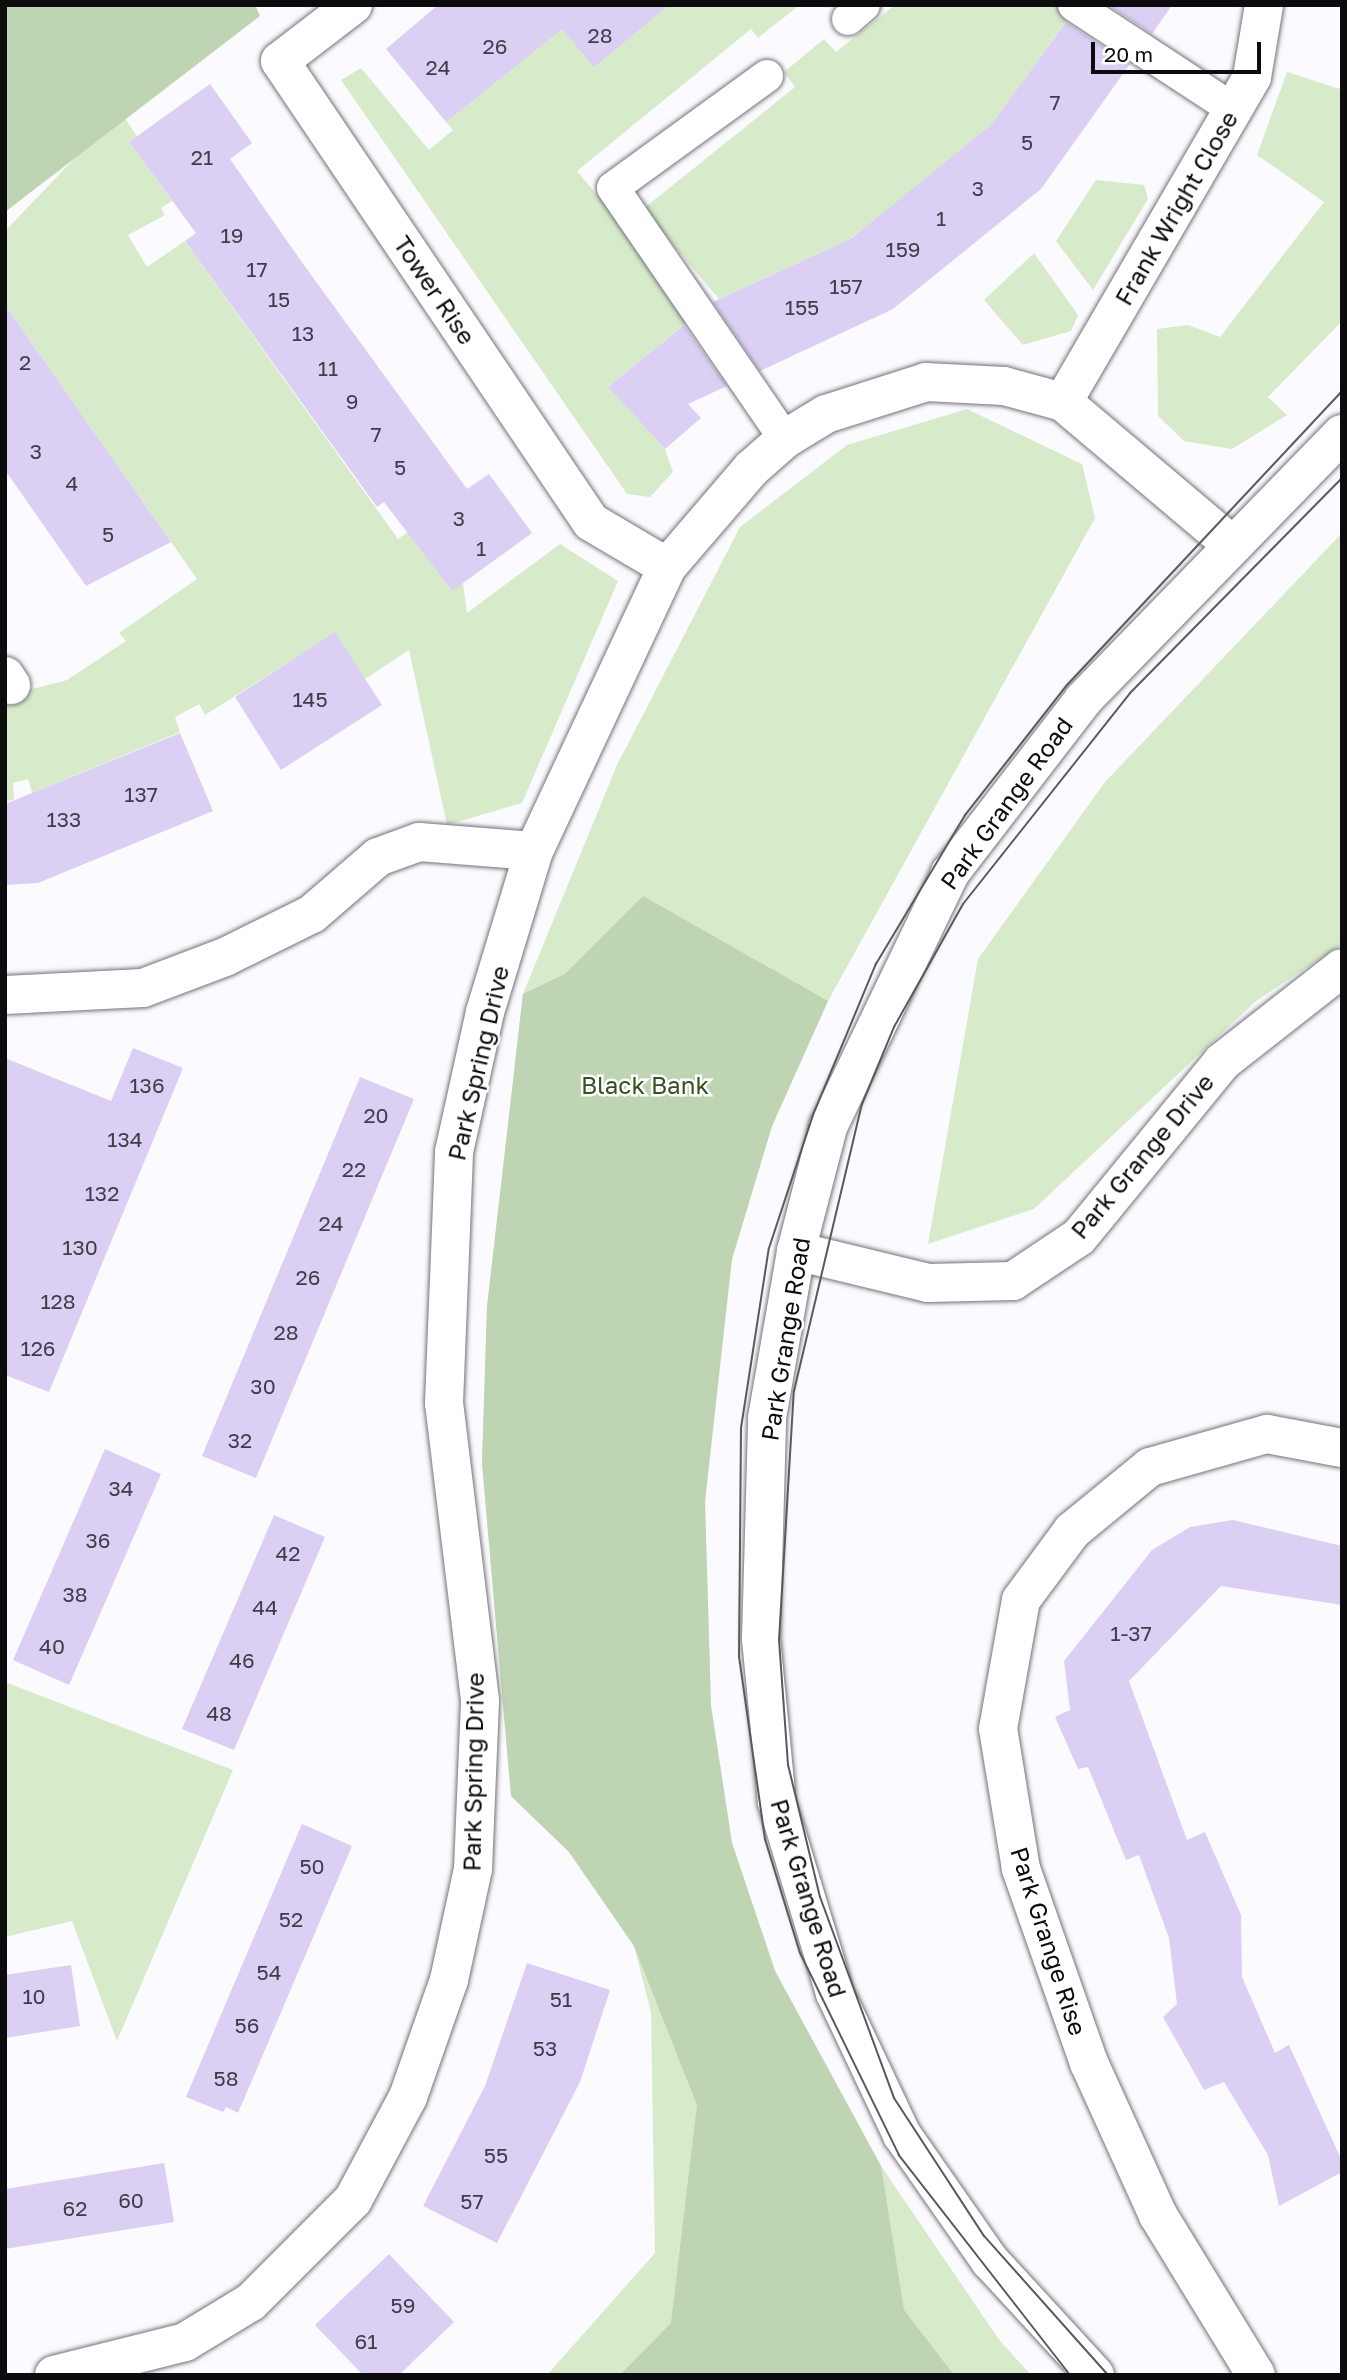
<!DOCTYPE html>
<html>
<head>
<meta charset="utf-8">
<style>
  body { margin:0 }
  #map { position:relative; width:1347px; height:2380px; overflow:hidden; background:#fbfafe; font-family:"Golos Text",sans-serif }
  div>[style] { position:absolute }
  [style*='--x'] { left:calc(var(--x)*1px); top:calc(var(--y)*1px); width:calc(var(--w)*1px); rotate:calc(var(--a)*1deg) }
  .green>* { inset:0; background:#d7ebcb }
  .forest>* { inset:0; background:#bed4b2 }
  .building>* { inset:0; background:#dbcff4 }
  .roads { filter:drop-shadow(0 0 2px #75737b) drop-shadow(0 0 2px #75737b) }
  .service>* { height:32px; margin:-16px; padding:0 16px; transform-origin:16px; border-radius:16px; background:#fff }
  .minor>* { height:38px; margin:-19px; padding:0 19px; transform-origin:19px; border-radius:19px; background:#fff }
  .tertiary>* { height:38px; margin:-19px; padding:0 19px; transform-origin:19px; border-radius:19px; background:#fff }
  .tram>* { height:2px; margin:-1px; padding:0 1px; transform-origin:1px; border-radius:1px; background:#5a595c }
  span { translate:-50% -50%; white-space:nowrap; text-align:center; line-height:1.15; -webkit-text-stroke:5px #fff; paint-order:stroke }
  .number-label { font-size:21px; color:#403c48 }
  .number-label span { -webkit-text-stroke-width:0 }
  .street-label { font-size:24px; color:#0c0b0e }
  .park-label { font-size:24px; color:#34501f }
  .frame { position:absolute; inset:0; border:7px solid #0c0b0e; pointer-events:none }
  .scale { position:absolute; left:1091px; top:42px; width:170px; height:32px; box-sizing:border-box; border:4px solid #0c0b0e; border-top:0; padding-left:9px; font-size:21px; line-height:24px; white-space:nowrap; color:#0c0b0e; -webkit-text-stroke:5px #fff; paint-order:stroke }
</style>
</head>
<body>
<div id="map">
  <div class="green">
    <div style="clip-path:polygon(668px 5px,797px 7px,758px 38px,751px 29px,577px 171px,696px 315px,608px 387px,665px 449px,673px 472px,650px 497px,627px 494px,341px 80px,361px 68px,429px 150px,453px 130px,446px 122px,556px 21px)"></div>
    <div style="clip-path:polygon(895px 5px,1055px 5px,1067px 20px,981px 140px,850px 239px,719px 299px,643px 209px,795px 87px,784px 72px,824px 39px,836px 52px)"></div>
    <div style="clip-path:polygon(1287px 72px,1340px 89px,1342px 84px,1342px 321px,1268px 397px,1287px 415px,1232px 449px,1184px 441px,1158px 416px,1157px 329px,1188px 325px,1220px 337px,1324px 202px,1257px 155px)"></div>
    <div style="clip-path:polygon(120px 111px,137px 136px,130px 143px,172px 201px,161px 208px,165px 215px,128px 235px,147px 267px,185px 241px,398px 539px,408px 532px,451px 590px,463px 583px,467px 613px,560px 544px,618px 581px,522px 803px,447px 825px,409px 650px,365px 679px,303px 653px,205px 715px,199px 704px,175px 717px,180px 732px,32px 793px,28px 779px,13px 783px,14px 800px,5px 801px,5px 696px,67px 680px,126px 641px,119px 633px,197px 579px,5px 305px,5px 231px)"></div>
    <div style="clip-path:polygon(1096px 180px,1144px 185px,1148px 199px,1093px 290px,1056px 241px)"></div>
    <div style="clip-path:polygon(1034px 253px,1078px 315px,1071px 331px,1023px 345px,984px 300px)"></div>
    <div style="clip-path:polygon(967px 409px,1082px 464px,1095px 518px,828px 1001px,772px 1126px,732px 1259px,715px 1380px,705px 1502px,711px 1706px,732px 1843px,775px 1971px,881px 2166px,1000px 2341px,1031px 2375px,547px 2375px,655px 2253px,651px 2012px,634px 1946px,569px 1852px,511px 1796px,482px 1463px,487px 1307px,523px 994px,617px 765px,740px 527px,847px 445px)"></div>
    <div style="clip-path:polygon(1342px 533px,1342px 944px,1256px 1001px,1034px 1209px,928px 1244px,978px 959px,1105px 782px)"></div>
    <div style="clip-path:polygon(5px 1682px,233px 1770px,117px 2041px,72px 1921px,5px 1937px)"></div>
  </div>
  <div class="forest">
    <div style="clip-path:polygon(5px 5px,255px 5px,260px 16px,5px 212px)"></div>
    <div style="clip-path:polygon(643px 896px,828px 1001px,772px 1126px,732px 1259px,705px 1502px,711px 1706px,732px 1843px,775px 1971px,881px 2166px,904px 2310px,954px 2375px,620px 2375px,671px 2323px,697px 2105px,634px 1946px,569px 1852px,511px 1796px,482px 1463px,487px 1307px,523px 994px,565px 974px)"></div>
  </div>
  <div class="building">
    <div style="clip-path:polygon(438px 5px,669px 5px,594px 67px,562px 29px,446px 122px,386px 49px)"></div>
    <div style="clip-path:polygon(1108px 5px,1172px 5px,1152px 34px)"></div>
    <div style="clip-path:polygon(1066px 22px,1130px 64px,1041px 189px,893px 309px,760px 371px,713px 302px,852px 238px,991px 125px)"></div>
    <div style="clip-path:polygon(210px 84px,252px 143px,230px 159px,301px 261px,467px 489px,489px 474px,532px 533px,452px 591px,384px 502px,377px 507px,185px 241px,196px 233px,129px 142px)"></div>
    <div style="clip-path:polygon(5px 305px,171px 542px,86px 586px,5px 470px)"></div>
    <div style="clip-path:polygon(684px 325px,727px 386px,688px 404px,701px 418px,665px 449px,608px 387px)"></div>
    <div style="clip-path:polygon(335px 632px,382px 705px,281px 770px,235px 697px)"></div>
    <div style="clip-path:polygon(180px 733px,213px 811px,38px 883px,5px 885px,5px 804px)"></div>
    <div style="clip-path:polygon(133px 1048px,183px 1068px,49px 1392px,5px 1375px,5px 1058px,111px 1101px)"></div>
    <div style="clip-path:polygon(360px 1077px,414px 1099px,256px 1478px,202px 1456px)"></div>
    <div style="clip-path:polygon(105px 1449px,161px 1474px,69px 1685px,13px 1660px)"></div>
    <div style="clip-path:polygon(274px 1515px,325px 1537px,234px 1750px,182px 1729px)"></div>
    <div style="clip-path:polygon(1233px 1520px,1342px 1546px,1342px 1605px,1221px 1586px,1129px 1681px,1187px 1840px,1205px 1832px,1241px 1915px,1242px 1977px,1275px 2053px,1289px 2045px,1342px 2161px,1342px 2172px,1279px 2206px,1268px 2155px,1224px 2082px,1204px 2090px,1163px 2017px,1177px 2004px,1169px 1938px,1139px 1855px,1126px 1860px,1088px 1767px,1078px 1769px,1055px 1717px,1070px 1710px,1064px 1661px,1152px 1550px,1190px 1527px)"></div>
    <div style="clip-path:polygon(302px 1824px,352px 1846px,238px 2113px,226px 2107px,223px 2112px,186px 2097px)"></div>
    <div style="clip-path:polygon(527px 1963px,610px 1990px,580px 2082px,497px 2243px,423px 2206px,485px 2086px)"></div>
    <div style="clip-path:polygon(71px 1965px,80px 2026px,5px 2038px,5px 1975px)"></div>
    <div style="clip-path:polygon(164px 2163px,174px 2222px,5px 2249px,5px 2189px)"></div>
    <div style="clip-path:polygon(389px 2254px,454px 2322px,399px 2375px,363px 2375px,315px 2325px)"></div>
  </div>
  <div class="roads">
    <div class="service">
      <div style="--x:1074;--y:5;--w:190;--a:33.2"></div>
      <div style="--x:848;--y:19;--w:21;--a:-41"></div>
      <div style="--x:767;--y:76;--w:190;--a:144"></div>
      <div style="--x:613;--y:188;--w:304;--a:55.6"></div>
    </div>
    <div class="minor">
      <div style="--x:353;--y:5;--w:92;--a:142.5"></div>
      <div style="--x:280;--y:61;--w:556;--a:56"></div>
      <div style="--x:591;--y:522;--w:88;--a:30.6"></div>
      <div style="--x:1063;--y:402;--w:376;--a:-59.8"></div>
      <div style="--x:1252;--y:77;--w:73;--a:-80.5"></div>
      <div style="--x:5;--y:676;--w:11;--a:56"></div>
      <div style="--x:5;--y:995;--w:138;--a:-2.9"></div>
      <div style="--x:143;--y:988;--w:88;--a:-20.7"></div>
      <div style="--x:225;--y:957;--w:97;--a:-26.3"></div>
      <div style="--x:312;--y:914;--w:87;--a:-40.8"></div>
      <div style="--x:378;--y:857;--w:44;--a:-20.1"></div>
      <div style="--x:419;--y:842;--w:115;--a:4.5"></div>
      <div style="--x:796;--y:1251;--w:136;--a:13.6"></div>
      <div style="--x:928;--y:1283;--w:85;--a:-1.3"></div>
      <div style="--x:1013;--y:1281;--w:79;--a:-33.7"></div>
      <div style="--x:1079;--y:1237;--w:226;--a:-50.7"></div>
      <div style="--x:1222;--y:1062;--w:152;--a:-38.1"></div>
      <div style="--x:54;--y:2375;--w:135;--a:-14.1"></div>
      <div style="--x:185;--y:2342;--w:77;--a:-31.2"></div>
      <div style="--x:251;--y:2302;--w:144;--a:-45"></div>
      <div style="--x:353;--y:2200;--w:117;--a:-61.9"></div>
      <div style="--x:408;--y:2097;--w:124;--a:-70.7"></div>
      <div style="--x:449;--y:1980;--w:114;--a:-77.8"></div>
      <div style="--x:473;--y:1869;--w:169;--a:-87.6"></div>
      <div style="--x:480;--y:1700;--w:299;--a:-96.9"></div>
      <div style="--x:444;--y:1403;--w:251;--a:-87.7"></div>
      <div style="--x:454;--y:1152;--w:143;--a:-77.5"></div>
      <div style="--x:485;--y:1012;--w:168;--a:-73.1"></div>
      <div style="--x:534;--y:851;--w:314;--a:-64.9"></div>
      <div style="--x:667;--y:567;--w:129;--a:-49.4"></div>
      <div style="--x:751;--y:469;--w:45;--a:-41.4"></div>
      <div style="--x:785;--y:439;--w:48;--a:-31.4"></div>
      <div style="--x:826;--y:414;--w:105;--a:-17.7"></div>
      <div style="--x:926;--y:382;--w:78;--a:2.9"></div>
      <div style="--x:1004;--y:386;--w:61;--a:15.2"></div>
      <div style="--x:1063;--y:402;--w:220;--a:40.2"></div>
      <div style="--x:1256;--y:2375;--w:188;--a:-121.5"></div>
      <div style="--x:1158;--y:2215;--w:167;--a:-114.4"></div>
      <div style="--x:1089;--y:2063;--w:206;--a:-109.3"></div>
      <div style="--x:1021;--y:1869;--w:142;--a:-99.3"></div>
      <div style="--x:998;--y:1729;--w:131;--a:-79.9"></div>
      <div style="--x:1021;--y:1600;--w:86;--a:-53.5"></div>
      <div style="--x:1072;--y:1531;--w:101;--a:-39.4"></div>
      <div style="--x:1150;--y:1467;--w:122;--a:-15.8"></div>
      <div style="--x:1267;--y:1434;--w:76;--a:10.6"></div>
    </div>
    <div class="tertiary">
      <div style="--x:1095;--y:2375;--w:155;--a:-132.6"></div>
      <div style="--x:990;--y:2261;--w:154;--a:-124.9"></div>
      <div style="--x:902;--y:2135;--w:157;--a:-115.3"></div>
      <div style="--x:835;--y:1993;--w:200;--a:-106.9"></div>
      <div style="--x:777;--y:1802;--w:164;--a:-95.6"></div>
      <div style="--x:761;--y:1639;--w:221;--a:-88.4"></div>
      <div style="--x:767;--y:1418;--w:169;--a:-80.1"></div>
      <div style="--x:796;--y:1251;--w:128;--a:-75.5"></div>
      <div style="--x:828;--y:1127;--w:282;--a:-64.3"></div>
      <div style="--x:950;--y:873;--w:218;--a:-52.4"></div>
      <div style="--x:1083;--y:700;--w:371;--a:-45.8"></div>
    </div>
  </div>
  <div class="tram">
    <div style="--x:1070;--y:2375;--w:279;--a:-127.9"></div>
    <div style="--x:899;--y:2155;--w:225;--a:-116.1"></div>
    <div style="--x:800;--y:1953;--w:119;--a:-107.1"></div>
    <div style="--x:765;--y:1839;--w:184;--a:-98.1"></div>
    <div style="--x:739;--y:1657;--w:229;--a:-89.5"></div>
    <div style="--x:741;--y:1428;--w:182;--a:-81.2"></div>
    <div style="--x:769;--y:1248;--w:140;--a:-71.7"></div>
    <div style="--x:813;--y:1115;--w:164;--a:-67.4"></div>
    <div style="--x:876;--y:964;--w:174;--a:-59.1"></div>
    <div style="--x:965;--y:815;--w:165;--a:-51.9"></div>
    <div style="--x:1067;--y:685;--w:403;--a:-46.9"></div>
    <div style="--x:1108;--y:2375;--w:186;--a:-131.7"></div>
    <div style="--x:984;--y:2236;--w:165;--a:-123.1"></div>
    <div style="--x:894;--y:2098;--w:214;--a:-110.2"></div>
    <div style="--x:820;--y:1897;--w:136;--a:-103.6"></div>
    <div style="--x:788;--y:1765;--w:125;--a:-94.1"></div>
    <div style="--x:779;--y:1640;--w:249;--a:-86.6"></div>
    <div style="--x:794;--y:1391;--w:295;--a:-76.7"></div>
    <div style="--x:862;--y:1104;--w:83;--a:-67.4"></div>
    <div style="--x:894;--y:1027;--w:141;--a:-60.7"></div>
    <div style="--x:963;--y:904;--w:269;--a:-51.6"></div>
    <div style="--x:1130;--y:693;--w:302;--a:-45.4"></div>
  </div>
  <div class="number-label">
    <span style="left:600px;top:35px">28</span>
    <span style="left:495px;top:46px">26</span>
    <span style="left:438px;top:67px">24</span>
    <span style="left:1055px;top:102px">7</span>
    <span style="left:1027px;top:142px">5</span>
    <span style="left:202px;top:157px">21</span>
    <span style="left:978px;top:188px">3</span>
    <span style="left:941px;top:218px">1</span>
    <span style="left:232px;top:235px">19</span>
    <span style="left:903px;top:249px">159</span>
    <span style="left:257px;top:269px">17</span>
    <span style="left:846px;top:286px">157</span>
    <span style="left:279px;top:299px">15</span>
    <span style="left:802px;top:307px">155</span>
    <span style="left:303px;top:333px">13</span>
    <span style="left:25px;top:362px">2</span>
    <span style="left:328px;top:368px">11</span>
    <span style="left:352px;top:401px">9</span>
    <span style="left:376px;top:434px">7</span>
    <span style="left:36px;top:451px">3</span>
    <span style="left:400px;top:467px">5</span>
    <span style="left:72px;top:483px">4</span>
    <span style="left:459px;top:518px">3</span>
    <span style="left:108px;top:534px">5</span>
    <span style="left:481px;top:548px">1</span>
    <span style="left:310px;top:699px">145</span>
    <span style="left:141px;top:794px">137</span>
    <span style="left:64px;top:819px">133</span>
    <span style="left:147px;top:1085px">136</span>
    <span style="left:376px;top:1115px">20</span>
    <span style="left:125px;top:1139px">134</span>
    <span style="left:354px;top:1169px">22</span>
    <span style="left:102px;top:1193px">132</span>
    <span style="left:331px;top:1223px">24</span>
    <span style="left:80px;top:1247px">130</span>
    <span style="left:308px;top:1277px">26</span>
    <span style="left:58px;top:1301px">128</span>
    <span style="left:286px;top:1332px">28</span>
    <span style="left:38px;top:1348px">126</span>
    <span style="left:263px;top:1386px">30</span>
    <span style="left:240px;top:1440px">32</span>
    <span style="left:121px;top:1488px">34</span>
    <span style="left:98px;top:1540px">36</span>
    <span style="left:288px;top:1553px">42</span>
    <span style="left:75px;top:1594px">38</span>
    <span style="left:265px;top:1607px">44</span>
    <span style="left:1131px;top:1633px">1-37</span>
    <span style="left:52px;top:1646px">40</span>
    <span style="left:242px;top:1660px">46</span>
    <span style="left:219px;top:1713px">48</span>
    <span style="left:312px;top:1866px">50</span>
    <span style="left:291px;top:1919px">52</span>
    <span style="left:269px;top:1972px">54</span>
    <span style="left:34px;top:1996px">10</span>
    <span style="left:561px;top:1999px">51</span>
    <span style="left:247px;top:2025px">56</span>
    <span style="left:545px;top:2048px">53</span>
    <span style="left:226px;top:2078px">58</span>
    <span style="left:496px;top:2155px">55</span>
    <span style="left:131px;top:2200px">60</span>
    <span style="left:472px;top:2201px">57</span>
    <span style="left:75px;top:2208px">62</span>
    <span style="left:403px;top:2305px">59</span>
    <span style="left:366px;top:2341px">61</span>
  </div>
  <div class="street-label">
    <span style="left:1176px;top:208px;rotate:-60deg">Frank Wright Close</span>
    <span style="left:435px;top:290px;rotate:56deg">Tower Rise</span>
    <span style="left:1006px;top:803px;rotate:-54deg">Park Grange Road</span>
    <span style="left:478px;top:1063px;rotate:-77deg">Park Spring Drive</span>
    <span style="left:1142px;top:1156px;rotate:-50deg">Park Grange Drive</span>
    <span style="left:785px;top:1339px;rotate:-81deg">Park Grange Road</span>
    <span style="left:473px;top:1772px;rotate:-89deg">Park Spring Drive</span>
    <span style="left:809px;top:1898px;rotate:73deg">Park Grange Road</span>
    <span style="left:1049px;top:1941px;rotate:72deg">Park Grange Rise</span>
  </div>
  <div class="park-label">
    <span style="left:645px;top:1085px">Black Bank</span>
  </div>
  <div class="frame"></div>
  <div class="scale">20 m</div>
</div>
</body>
</html>
